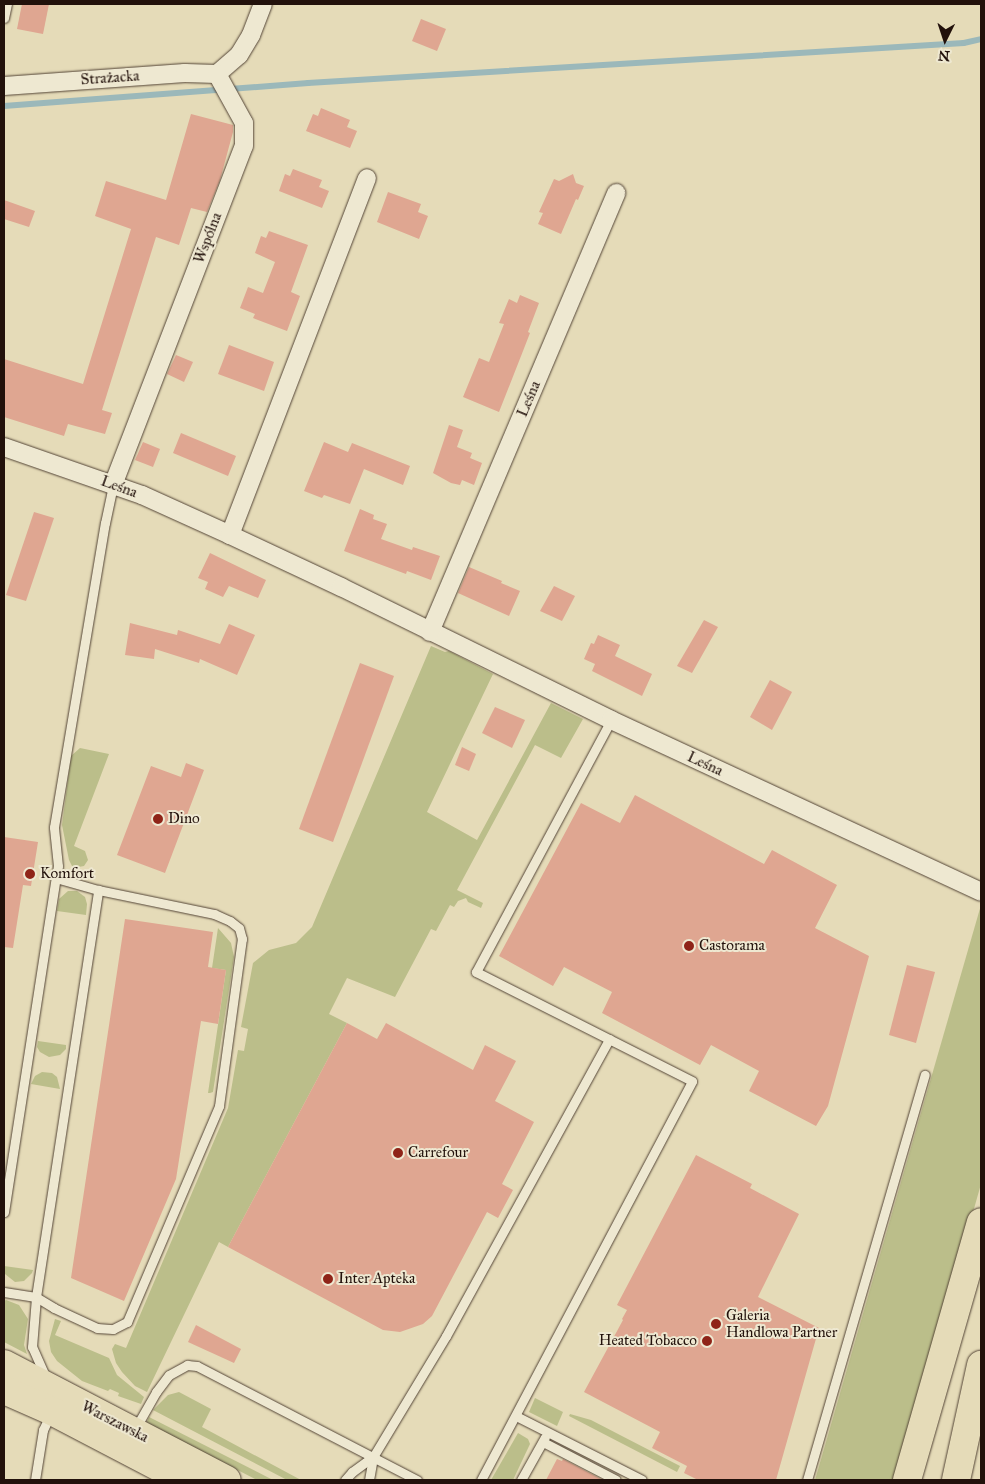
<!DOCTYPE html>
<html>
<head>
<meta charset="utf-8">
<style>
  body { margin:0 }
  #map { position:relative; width:985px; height:1484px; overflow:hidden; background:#e5dbb8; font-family:"IM FELL Great Primer",serif }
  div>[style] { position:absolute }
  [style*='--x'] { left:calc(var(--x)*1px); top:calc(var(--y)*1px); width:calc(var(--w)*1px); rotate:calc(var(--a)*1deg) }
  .green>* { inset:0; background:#bbbe8a }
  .stream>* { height:5.5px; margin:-2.75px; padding:0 2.75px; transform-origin:2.75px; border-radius:2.75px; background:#9bb8ba }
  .building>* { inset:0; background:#dfa691 }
  .roads { filter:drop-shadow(0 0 1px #534436) drop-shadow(0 0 1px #534436) }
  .lane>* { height:9px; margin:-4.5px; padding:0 4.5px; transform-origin:4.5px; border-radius:4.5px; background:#eee8d1 }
  .street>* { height:18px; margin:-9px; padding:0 9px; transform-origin:9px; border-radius:9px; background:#eee8d1 }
  .primary>* { height:28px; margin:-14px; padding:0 14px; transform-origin:14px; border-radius:14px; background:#e5dbb8 }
  .dots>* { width:14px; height:14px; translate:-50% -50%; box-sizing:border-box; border:2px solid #eee8d1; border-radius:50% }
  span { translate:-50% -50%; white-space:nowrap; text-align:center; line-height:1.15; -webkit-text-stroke:4px #eee8d1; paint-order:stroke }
  .street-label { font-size:15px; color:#22110b }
  .poi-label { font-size:15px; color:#22110b }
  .left { translate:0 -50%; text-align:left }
  .right { translate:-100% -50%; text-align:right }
  .frame { position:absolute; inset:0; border:5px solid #22110b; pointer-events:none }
  .north { position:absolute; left:920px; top:15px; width:50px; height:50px; -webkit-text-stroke:4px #eee8d1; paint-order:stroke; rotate:184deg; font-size:14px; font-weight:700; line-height:20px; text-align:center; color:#22110b }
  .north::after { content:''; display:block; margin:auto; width:18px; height:22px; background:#22110b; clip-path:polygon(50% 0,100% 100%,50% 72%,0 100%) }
</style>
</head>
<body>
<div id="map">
  <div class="green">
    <div style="clip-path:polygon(431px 646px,445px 652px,449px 651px,493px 674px,427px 812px,477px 840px,551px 703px,583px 719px,561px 758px,535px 745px,457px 890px,483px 903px,481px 908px,468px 902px,466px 898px,458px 901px,454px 907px,450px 905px,436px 931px,431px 929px,395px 997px,347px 978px,329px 1014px,347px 1023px,228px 1247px,219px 1242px,147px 1392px,135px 1386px,122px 1372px,116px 1363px,112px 1349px,115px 1344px,126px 1348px,228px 1108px,238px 1050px,244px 1051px,248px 1029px,241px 1027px,253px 963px,269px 950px,296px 943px,312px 927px)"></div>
    <div style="clip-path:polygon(80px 748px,109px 754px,74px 846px,85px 851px,88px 860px,84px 866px,73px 868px,69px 860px,62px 825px,71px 756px)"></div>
    <div style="clip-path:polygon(68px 891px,77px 891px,85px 897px,87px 904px,86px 915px,57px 911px,59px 899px)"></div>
    <div style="clip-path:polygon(981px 905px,981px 1184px,897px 1480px,815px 1480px)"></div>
    <div style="clip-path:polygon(218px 928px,231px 943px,234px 957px,213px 1092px,210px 1093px,208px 1093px,226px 970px,212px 968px)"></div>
    <div style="clip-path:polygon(38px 1041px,66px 1045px,66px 1049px,60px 1055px,49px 1057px,40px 1052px,37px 1047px)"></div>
    <div style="clip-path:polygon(42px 1072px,52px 1073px,57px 1077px,60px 1089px,31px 1084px,35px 1076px)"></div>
    <div style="clip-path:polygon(4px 1266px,33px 1270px,32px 1273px,24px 1281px,15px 1282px,5px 1274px)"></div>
    <div style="clip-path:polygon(6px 1300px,19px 1305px,28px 1319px,24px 1345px,27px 1354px,4px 1342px,4px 1301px)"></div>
    <div style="clip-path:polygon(55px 1319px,61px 1321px,55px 1335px,109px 1358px,117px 1375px,144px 1397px,141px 1404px,118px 1396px,119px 1393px,110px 1389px,108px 1391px,82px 1381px,57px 1361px,51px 1352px,49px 1341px)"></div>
    <div style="clip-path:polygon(179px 1392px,211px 1409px,202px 1427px,301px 1480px,287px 1480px,153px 1410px,168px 1395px)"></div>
    <div style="clip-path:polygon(535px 1398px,563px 1412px,557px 1426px,529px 1412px)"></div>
    <div style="clip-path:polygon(570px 1414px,591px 1420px,680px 1466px,677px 1472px,569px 1416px)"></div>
    <div style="clip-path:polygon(149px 1417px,273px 1480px,257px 1480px,150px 1425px,147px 1422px)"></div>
    <div style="clip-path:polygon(518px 1433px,528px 1439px,530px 1444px,513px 1480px,491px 1480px)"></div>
  </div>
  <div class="stream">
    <div style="--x:4;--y:106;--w:305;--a:-4.3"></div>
    <div style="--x:308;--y:83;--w:657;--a:-3.49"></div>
    <div style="--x:964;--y:43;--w:17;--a:-13"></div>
  </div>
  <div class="building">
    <div style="clip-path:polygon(22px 4px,49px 4px,43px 34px,17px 29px)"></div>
    <div style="clip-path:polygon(421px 19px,446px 29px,437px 51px,412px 41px)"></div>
    <div style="clip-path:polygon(321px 108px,350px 120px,347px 127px,357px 131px,350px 148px,306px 131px,313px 114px,318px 116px)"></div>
    <div style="clip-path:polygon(191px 114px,233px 125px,233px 132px,220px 180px,207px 212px,191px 208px,179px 245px,156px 237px,102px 410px,112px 413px,105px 434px,68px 424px,64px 436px,4px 417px,4px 359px,83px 384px,131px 229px,95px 216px,106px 181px,166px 200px)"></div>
    <div style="clip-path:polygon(293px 169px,322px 180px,319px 187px,329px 191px,322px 208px,279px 191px,285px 174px,290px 176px)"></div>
    <div style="clip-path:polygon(573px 174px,576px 183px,584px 186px,578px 200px,576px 199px,561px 234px,538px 224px,543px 213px,539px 212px,554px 179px,559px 181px)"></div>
    <div style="clip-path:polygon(388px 192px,421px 204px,418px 212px,428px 216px,419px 239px,377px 222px)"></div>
    <div style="clip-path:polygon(4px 200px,35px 211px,29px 227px,4px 219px)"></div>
    <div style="clip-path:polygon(269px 231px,308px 245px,291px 292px,300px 296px,287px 331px,253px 318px,255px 314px,240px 308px,248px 287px,263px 293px,275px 262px,255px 253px,261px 236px,266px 238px)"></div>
    <div style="clip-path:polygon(520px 295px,539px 303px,528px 332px,530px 333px,523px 351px,499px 412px,463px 397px,479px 358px,489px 362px,504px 324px,499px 323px,509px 299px,517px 303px)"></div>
    <div style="clip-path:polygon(229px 345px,274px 362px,264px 391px,218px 374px)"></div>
    <div style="clip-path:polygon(176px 355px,193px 362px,184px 382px,167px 374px)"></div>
    <div style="clip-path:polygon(449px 425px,463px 430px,457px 447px,472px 453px,470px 458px,482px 463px,474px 485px,462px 480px,460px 485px,451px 483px,433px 473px)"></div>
    <div style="clip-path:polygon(181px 433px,236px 456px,228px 476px,173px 453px)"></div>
    <div style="clip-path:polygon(143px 442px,160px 449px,153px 467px,135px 460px)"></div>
    <div style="clip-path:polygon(324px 442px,348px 452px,352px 443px,410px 466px,403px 485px,364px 469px,350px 504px,324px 495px,322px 498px,304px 491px)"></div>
    <div style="clip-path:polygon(360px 509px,374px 515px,373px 519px,387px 524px,381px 539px,412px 550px,413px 547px,440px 556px,431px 580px,407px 571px,406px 574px,344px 551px)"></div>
    <div style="clip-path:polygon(34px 512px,54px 518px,26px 601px,6px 595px)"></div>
    <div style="clip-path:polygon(210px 553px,266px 580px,258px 598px,229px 586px,223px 597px,205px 589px,208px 582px,198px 578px)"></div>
    <div style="clip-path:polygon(469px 567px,502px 581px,501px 583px,520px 591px,509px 616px,458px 593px)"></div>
    <div style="clip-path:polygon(554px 586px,575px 596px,562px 621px,540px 611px)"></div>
    <div style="clip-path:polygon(704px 620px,718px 627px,692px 673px,677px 666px)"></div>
    <div style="clip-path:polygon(130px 623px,177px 635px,178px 630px,220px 644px,229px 624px,255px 635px,237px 675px,200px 659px,199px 663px,155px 649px,154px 659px,125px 655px)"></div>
    <div style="clip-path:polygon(598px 635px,620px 645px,615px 656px,652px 674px,642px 696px,592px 671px,595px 664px,584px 659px,591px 643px,594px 644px)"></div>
    <div style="clip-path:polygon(360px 663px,394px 676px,333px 842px,299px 829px)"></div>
    <div style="clip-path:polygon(770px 680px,792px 692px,772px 730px,750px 717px)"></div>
    <div style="clip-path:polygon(495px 707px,525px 720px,512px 748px,482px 733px)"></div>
    <div style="clip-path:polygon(462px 747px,476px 754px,469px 771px,455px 765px)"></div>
    <div style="clip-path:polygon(186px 763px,204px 770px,165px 873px,117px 855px,151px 766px,181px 777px)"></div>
    <div style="clip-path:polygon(635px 795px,764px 864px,772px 850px,837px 885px,815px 928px,869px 956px,828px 1106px,816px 1126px,749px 1091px,759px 1071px,711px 1045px,700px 1065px,602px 1013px,612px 992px,564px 967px,553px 986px,499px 956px,581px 803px,620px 823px)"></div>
    <div style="clip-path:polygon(4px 837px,38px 842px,31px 886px,23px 885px,13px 948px,4px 947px)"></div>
    <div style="clip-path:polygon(125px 919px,213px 932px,208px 967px,226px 970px,218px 1024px,201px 1021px,176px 1179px,124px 1301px,71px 1278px)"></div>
    <div style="clip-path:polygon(907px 965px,935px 972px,916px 1043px,889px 1035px)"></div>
    <div style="clip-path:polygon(347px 1023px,377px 1039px,386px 1023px,473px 1070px,485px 1045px,516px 1061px,495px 1101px,534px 1122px,502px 1184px,513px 1190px,498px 1218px,487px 1212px,432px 1316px,423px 1324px,400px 1332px,383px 1330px,228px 1247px)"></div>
    <div style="clip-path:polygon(696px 1155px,752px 1184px,750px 1188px,799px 1214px,758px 1297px,819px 1328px,776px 1480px,698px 1480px,684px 1473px,687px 1466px,652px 1448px,660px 1432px,584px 1392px,623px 1320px,622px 1319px,627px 1310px,617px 1305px)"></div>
    <div style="clip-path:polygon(196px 1325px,241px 1349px,234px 1363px,188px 1342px)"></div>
    <div style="clip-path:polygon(557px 1459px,562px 1461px,563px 1459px,603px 1480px,546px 1480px)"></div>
  </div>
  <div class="roads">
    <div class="lane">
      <div style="--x:4;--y:18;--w:14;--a:-78"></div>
      <div style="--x:4;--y:1212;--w:338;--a:-81.2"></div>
      <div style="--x:56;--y:878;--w:12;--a:-81"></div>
      <div style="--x:58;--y:866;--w:39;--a:-96"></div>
      <div style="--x:54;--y:827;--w:308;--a:-80.5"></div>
      <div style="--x:105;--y:523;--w:39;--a:-78"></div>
      <div style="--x:4;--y:1292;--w:32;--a:9"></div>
      <div style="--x:36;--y:1297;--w:21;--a:31"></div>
      <div style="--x:54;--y:1308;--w:47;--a:24.9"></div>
      <div style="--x:97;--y:1328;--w:16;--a:4"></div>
      <div style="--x:113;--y:1329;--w:16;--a:-27"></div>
      <div style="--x:127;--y:1322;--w:235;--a:-66.9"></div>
      <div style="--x:219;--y:1106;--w:169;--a:-82.2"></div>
      <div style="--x:242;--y:939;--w:11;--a:-105"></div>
      <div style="--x:239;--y:928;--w:11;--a:-142"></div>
      <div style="--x:230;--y:921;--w:17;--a:-156"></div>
      <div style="--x:214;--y:914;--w:118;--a:-168.3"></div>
      <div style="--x:46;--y:1378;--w:34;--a:-114"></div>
      <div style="--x:32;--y:1347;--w:50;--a:-85.4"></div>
      <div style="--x:36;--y:1297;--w:412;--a:-81.3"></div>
      <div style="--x:98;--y:890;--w:44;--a:-164.1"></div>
      <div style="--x:516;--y:1416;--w:141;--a:26.9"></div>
      <div style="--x:135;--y:1429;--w:43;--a:-60.4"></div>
      <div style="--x:156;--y:1392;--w:21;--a:-53"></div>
      <div style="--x:169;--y:1375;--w:21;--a:-29"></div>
      <div style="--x:187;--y:1365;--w:10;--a:6"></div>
      <div style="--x:197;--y:1366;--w:248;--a:27.4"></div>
      <div style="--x:543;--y:1442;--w:82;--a:27.5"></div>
      <div style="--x:35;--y:1480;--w:51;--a:-80.9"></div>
      <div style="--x:43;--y:1430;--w:19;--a:-65"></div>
      <div style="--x:345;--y:1480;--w:11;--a:-49"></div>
      <div style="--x:352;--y:1472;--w:26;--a:-36"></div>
      <div style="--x:373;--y:1457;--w:141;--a:-58.9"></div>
      <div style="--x:446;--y:1336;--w:339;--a:-61.2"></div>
      <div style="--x:369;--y:1480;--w:23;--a:-80"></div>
      <div style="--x:481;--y:1480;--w:451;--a:-62.1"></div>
      <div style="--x:692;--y:1081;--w:242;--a:-153.2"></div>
      <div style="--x:476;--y:972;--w:286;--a:-61.8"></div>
      <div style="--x:521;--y:1480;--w:49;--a:-60.8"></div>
      <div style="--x:807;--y:1480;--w:422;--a:-73.8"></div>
    </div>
    <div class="street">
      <div style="--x:217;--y:74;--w:29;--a:-41"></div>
      <div style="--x:239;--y:55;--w:23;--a:-59"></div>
      <div style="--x:251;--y:35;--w:33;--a:-69"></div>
      <div style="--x:4;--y:86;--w:181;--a:-4.1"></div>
      <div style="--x:185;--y:73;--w:32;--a:2"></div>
      <div style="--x:4;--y:447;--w:146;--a:19.2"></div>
      <div style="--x:142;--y:495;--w:97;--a:24.4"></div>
      <div style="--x:230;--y:535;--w:123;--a:25.1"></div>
      <div style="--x:341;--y:587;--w:301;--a:26.2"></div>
      <div style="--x:611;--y:720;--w:408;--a:24.9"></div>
      <div style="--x:113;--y:485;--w:363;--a:-68.9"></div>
      <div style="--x:244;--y:146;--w:23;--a:-90"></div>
      <div style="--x:244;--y:123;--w:56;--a:-118.9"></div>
      <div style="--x:230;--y:535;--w:382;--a:-69"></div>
      <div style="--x:430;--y:632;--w:477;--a:-67"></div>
    </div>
    <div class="primary">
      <div style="--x:4;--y:1364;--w:251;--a:27.5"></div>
      <div style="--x:4;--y:1390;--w:52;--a:23.6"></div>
      <div style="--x:52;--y:1411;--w:149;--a:27.6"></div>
      <div style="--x:907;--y:1480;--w:268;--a:-74"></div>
      <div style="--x:956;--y:1480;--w:118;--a:-77.7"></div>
    </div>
  </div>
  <div class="dots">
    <div style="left:158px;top:819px;background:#8f2418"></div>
    <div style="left:30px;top:874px;background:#8f2418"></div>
    <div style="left:689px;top:946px;background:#8f2418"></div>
    <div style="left:398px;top:1153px;background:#8f2418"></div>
    <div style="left:328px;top:1279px;background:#8f2418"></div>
    <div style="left:716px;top:1324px;background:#8f2418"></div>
    <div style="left:707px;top:1341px;background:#8f2418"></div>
  </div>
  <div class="street-label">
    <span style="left:110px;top:78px;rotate:-4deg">Strażacka</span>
    <span style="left:208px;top:238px;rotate:-69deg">Wspólna</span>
    <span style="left:529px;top:399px;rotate:-67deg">Leśna</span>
    <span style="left:119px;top:487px;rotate:20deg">Leśna</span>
    <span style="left:705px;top:764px;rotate:25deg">Leśna</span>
    <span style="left:115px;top:1422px;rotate:27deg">Warszawska</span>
  </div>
  <div class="poi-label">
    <span class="left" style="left:168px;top:819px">Dino</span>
    <span class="left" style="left:40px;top:874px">Komfort</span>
    <span class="left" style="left:699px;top:946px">Castorama</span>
    <span class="left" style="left:408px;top:1153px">Carrefour</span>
    <span class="left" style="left:338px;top:1279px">Inter Apteka</span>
    <span class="left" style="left:726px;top:1324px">Galeria<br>Handlowa Partner</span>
    <span class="right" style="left:697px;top:1341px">Heated Tobacco</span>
  </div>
  <div class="frame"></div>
  <div class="north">N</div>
</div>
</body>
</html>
